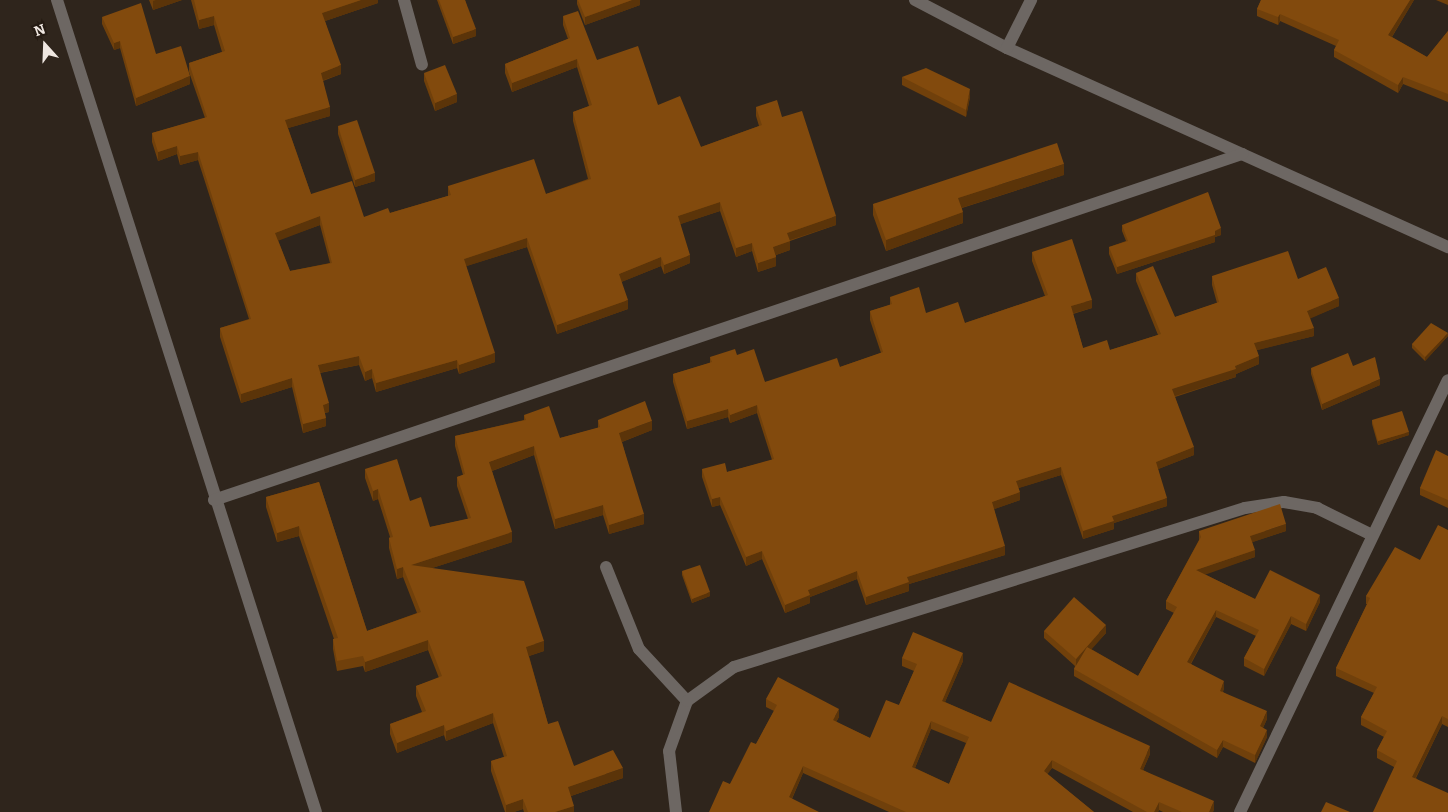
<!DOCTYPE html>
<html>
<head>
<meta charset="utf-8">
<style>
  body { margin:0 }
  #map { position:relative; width:1448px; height:812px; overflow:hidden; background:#2f251c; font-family:Bitter,serif }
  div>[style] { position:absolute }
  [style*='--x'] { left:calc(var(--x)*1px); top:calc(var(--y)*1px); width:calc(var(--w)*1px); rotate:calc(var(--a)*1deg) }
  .street>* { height:12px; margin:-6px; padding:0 6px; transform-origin:6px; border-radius:6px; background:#6d6763 }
  .wall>* { inset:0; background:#70400b }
  .shaded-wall>* { inset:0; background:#5b3409 }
  .building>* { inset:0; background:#824a0d }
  span { translate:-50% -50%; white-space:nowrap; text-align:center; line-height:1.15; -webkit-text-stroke:4px #251b13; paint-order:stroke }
  .north { position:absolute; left:20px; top:20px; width:50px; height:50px; -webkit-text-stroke:4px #251b13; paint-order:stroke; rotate:340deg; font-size:14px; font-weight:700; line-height:20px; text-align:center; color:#efe7e1 }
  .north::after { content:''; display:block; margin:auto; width:18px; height:22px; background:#efe7e1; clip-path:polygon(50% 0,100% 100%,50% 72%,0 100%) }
</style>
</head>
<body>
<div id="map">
  <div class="street">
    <div style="--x:57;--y:0;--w:852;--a:72.31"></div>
    <div style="--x:404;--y:0;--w:67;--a:74.5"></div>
    <div style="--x:915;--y:0;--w:104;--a:27.6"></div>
    <div style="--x:1007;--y:48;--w:484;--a:24.3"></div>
    <div style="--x:1007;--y:48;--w:54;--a:-63.4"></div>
    <div style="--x:214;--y:500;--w:1085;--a:-18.6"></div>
    <div style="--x:606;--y:567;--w:88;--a:68.1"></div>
    <div style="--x:639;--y:649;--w:71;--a:47.3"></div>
    <div style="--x:676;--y:812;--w:61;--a:-96.5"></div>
    <div style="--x:669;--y:751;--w:53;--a:-70.2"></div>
    <div style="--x:687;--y:701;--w:58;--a:-35.9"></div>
    <div style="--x:734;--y:667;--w:535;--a:-17.28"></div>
    <div style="--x:1245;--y:508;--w:39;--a:-9"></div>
    <div style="--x:1284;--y:502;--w:34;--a:10"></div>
    <div style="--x:1317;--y:508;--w:61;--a:26.1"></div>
    <div style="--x:1240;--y:812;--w:479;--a:-64.3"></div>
  </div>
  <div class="wall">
    <div style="clip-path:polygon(149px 0,182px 0,153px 10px)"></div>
    <div style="clip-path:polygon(evenodd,191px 0,378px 0,378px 3px,325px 21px,341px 74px,323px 81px,330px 116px,288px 128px,311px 194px,364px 217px,390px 213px,448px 196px,448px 186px,546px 194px,588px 179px,573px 121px,573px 112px,589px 106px,577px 67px,512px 92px,505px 73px,505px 64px,568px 39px,563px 25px,563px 16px,597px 60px,658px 105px,701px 147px,759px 126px,756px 116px,756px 107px,782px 117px,836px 225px,790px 241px,790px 250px,776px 255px,776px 266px,758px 272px,752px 251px,736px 257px,720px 211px,680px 224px,690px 263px,664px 274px,661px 266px,621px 282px,628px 309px,557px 334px,527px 247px,466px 266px,495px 362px,459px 374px,457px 368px,376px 392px,372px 378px,365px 381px,359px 365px,320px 373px,329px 412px,325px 413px,326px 426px,303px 433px,292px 387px,241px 403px,220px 337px,220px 328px,249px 319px,198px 160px,180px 165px,177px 154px,158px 161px,152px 142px,152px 133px,205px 118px,189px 72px,189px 63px,222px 52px,214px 25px,199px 29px,191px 0,320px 225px,330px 263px,290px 271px,278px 240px,320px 225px)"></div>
    <div style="clip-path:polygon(437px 0,465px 0,476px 36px,453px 44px)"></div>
    <div style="clip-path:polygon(577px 0,640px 0,640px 5px,585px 25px,577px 4px)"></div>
    <div style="clip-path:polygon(1261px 0,1414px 0,1392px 37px,1427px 57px,1448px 31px,1448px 102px,1403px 84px,1398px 93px,1334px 57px,1334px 50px,1336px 46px,1280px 21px,1278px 25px,1257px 16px,1257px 9px)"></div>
    <div style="clip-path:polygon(1436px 0,1448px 0,1448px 5px)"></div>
    <div style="clip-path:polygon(102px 17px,156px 54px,190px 84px,136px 106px,120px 48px,114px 50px,102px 24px)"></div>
    <div style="clip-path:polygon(424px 73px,457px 102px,435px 111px,424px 81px)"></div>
    <div style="clip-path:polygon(902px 77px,970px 97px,966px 117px,902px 85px)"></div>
    <div style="clip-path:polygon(338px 126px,375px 181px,355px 187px,338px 134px)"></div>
    <div style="clip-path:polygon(1064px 175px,962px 208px,963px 223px,886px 251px,873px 215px,873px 204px)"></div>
    <div style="clip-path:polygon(1122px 225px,1221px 235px,1215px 237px,1215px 242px,1117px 274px,1109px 254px,1109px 247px,1126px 241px,1122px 231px)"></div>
    <div style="clip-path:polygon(1032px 252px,1092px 308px,1073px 314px,1083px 348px,1110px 350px,1158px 335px,1136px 281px,1136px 273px,1175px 317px,1217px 303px,1212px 285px,1212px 276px,1298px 279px,1339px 306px,1310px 318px,1314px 336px,1257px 350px,1259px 364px,1236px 374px,1236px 377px,1175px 397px,1194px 455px,1158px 469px,1167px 506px,1114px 523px,1114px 529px,1083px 539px,1061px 475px,1018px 488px,1020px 500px,994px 509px,1005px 555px,909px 584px,909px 591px,866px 605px,857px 579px,810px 597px,810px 603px,785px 613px,762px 559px,746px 566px,720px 505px,712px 507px,702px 477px,702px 469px,727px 472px,772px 460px,757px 413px,730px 423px,728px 417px,687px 429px,673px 382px,673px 374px,710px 363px,710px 357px,737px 355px,765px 382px,840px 367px,881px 353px,870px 320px,870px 311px,890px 305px,890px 297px,926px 313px,965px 323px,1045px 296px,1032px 261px)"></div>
    <div style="clip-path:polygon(1448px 336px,1425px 361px,1412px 348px,1412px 344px)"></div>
    <div style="clip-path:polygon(1311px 368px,1380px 385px,1322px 410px,1311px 374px)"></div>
    <div style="clip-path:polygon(524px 415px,560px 438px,598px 428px,598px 420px,652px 430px,622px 442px,644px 524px,609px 534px,603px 515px,555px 529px,534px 455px,492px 471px,512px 542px,432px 568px,544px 651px,529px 656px,548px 724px,574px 766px,623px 778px,571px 796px,574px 812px,524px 812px,523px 809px,514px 812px,505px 812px,491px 771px,491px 761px,504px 757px,493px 723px,446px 741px,444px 735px,397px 753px,390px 734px,390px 724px,422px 712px,416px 696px,416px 686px,439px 678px,428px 650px,365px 672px,363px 666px,337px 671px,333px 649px,333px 639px,334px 639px,299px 536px,277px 542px,266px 507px,266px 497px,319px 482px,367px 631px,417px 613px,403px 577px,397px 579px,389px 548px,389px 538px,390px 537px,378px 499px,373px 501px,365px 478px,365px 469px,410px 501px,430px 527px,468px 519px,457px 486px,457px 477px,463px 475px,455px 446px,455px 436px,524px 420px)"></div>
    <div style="clip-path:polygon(1372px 420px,1409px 435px,1378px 445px,1372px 424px)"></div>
    <div style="clip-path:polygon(1448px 456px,1448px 508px,1420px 495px,1420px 488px)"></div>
    <div style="clip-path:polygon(1448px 530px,1448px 727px,1442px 724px,1416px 778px,1448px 812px,1394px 767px,1377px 758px,1377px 750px,1384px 737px,1361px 725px,1361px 717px,1374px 693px,1336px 676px,1336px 668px,1367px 604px,1366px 604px,1366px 596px,1420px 560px)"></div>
    <div style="clip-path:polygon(1199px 531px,1286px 531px,1252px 542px,1255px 557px,1204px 574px,1255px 599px,1320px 602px,1306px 631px,1291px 624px,1264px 676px,1244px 666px,1244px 658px,1256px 636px,1216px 617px,1191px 664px,1224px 688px,1223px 692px,1267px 719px,1263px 728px,1267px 737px,1255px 763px,1223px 747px,1217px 758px,1074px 676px,1074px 669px,1075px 666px,1044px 638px,1044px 631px,1106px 633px,1091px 649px,1138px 676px,1174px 613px,1166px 609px,1166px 601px,1199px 540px)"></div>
    <div style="clip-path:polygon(682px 571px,710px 596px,692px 603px,682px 575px)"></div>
    <div style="clip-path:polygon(evenodd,902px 658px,963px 661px,945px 702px,991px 722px,1150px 754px,1143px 770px,1214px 809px,1213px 812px,1163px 812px,1159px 810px,1158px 812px,1133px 812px,1052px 768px,1047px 774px,1094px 812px,889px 812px,803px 773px,792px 799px,730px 784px,756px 744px,774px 711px,766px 707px,766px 699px,839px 717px,836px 722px,870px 738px,899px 705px,914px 671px,902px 666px,902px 658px,931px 729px,966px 743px,949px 784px,915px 768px,931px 729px)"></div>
  </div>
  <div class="shaded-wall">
    <div style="clip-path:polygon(156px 0,182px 0,153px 10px,153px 1px)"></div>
    <div style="clip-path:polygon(361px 0,378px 0,378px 3px,322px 22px,322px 13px)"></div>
    <div style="clip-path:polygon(632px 0,640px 0,640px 5px,585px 25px,585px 17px)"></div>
    <div style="clip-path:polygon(1410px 0,1414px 0,1388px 43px,1388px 35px)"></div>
    <div style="clip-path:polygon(1280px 14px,1280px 21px,1278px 25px,1278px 17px)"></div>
    <div style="clip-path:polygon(214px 16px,214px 25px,199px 29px,199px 20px)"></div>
    <div style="clip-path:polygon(476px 29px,476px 36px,453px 44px,453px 37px)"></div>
    <div style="clip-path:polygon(120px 41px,120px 48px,114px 50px,114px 43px)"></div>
    <div style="clip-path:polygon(577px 59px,577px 67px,512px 92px,512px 83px)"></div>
    <div style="clip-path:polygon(341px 65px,341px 74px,321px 81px,321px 73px)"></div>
    <div style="clip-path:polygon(190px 76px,190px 84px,136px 106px,136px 98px)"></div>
    <div style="clip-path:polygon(1403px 77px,1403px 84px,1398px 93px,1398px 85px)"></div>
    <div style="clip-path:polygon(970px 89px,970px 97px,966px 117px,966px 110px)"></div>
    <div style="clip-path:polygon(457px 94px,457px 102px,435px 111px,435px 103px)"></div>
    <div style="clip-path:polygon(330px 107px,330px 116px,285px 129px,285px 120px)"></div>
    <div style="clip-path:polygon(177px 146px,177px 154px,158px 161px,158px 152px)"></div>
    <div style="clip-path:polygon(198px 152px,198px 160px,180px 165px,180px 156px)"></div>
    <div style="clip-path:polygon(1064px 164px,1064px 175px,958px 209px,958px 198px)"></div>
    <div style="clip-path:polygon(375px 173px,375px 181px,355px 187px,355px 180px)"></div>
    <div style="clip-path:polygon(720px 202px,720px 211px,678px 225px,678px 216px)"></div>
    <div style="clip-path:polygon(963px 212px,963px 223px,886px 251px,886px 240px)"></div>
    <div style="clip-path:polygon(320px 216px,320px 225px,275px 242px,275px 233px)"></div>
    <div style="clip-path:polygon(836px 216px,836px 225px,787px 241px,787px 233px)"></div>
    <div style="clip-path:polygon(1221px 228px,1221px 235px,1215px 237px,1215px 242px,1117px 274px,1117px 267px)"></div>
    <div style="clip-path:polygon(527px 238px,527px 247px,464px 267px,464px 259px)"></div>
    <div style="clip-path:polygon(790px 241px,790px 250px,773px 256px,773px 247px)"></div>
    <div style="clip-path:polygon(752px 243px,752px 251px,736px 257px,736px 248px)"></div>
    <div style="clip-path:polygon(690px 255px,690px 263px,664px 274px,664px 265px)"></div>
    <div style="clip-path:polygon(661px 257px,661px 266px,619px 283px,619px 274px)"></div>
    <div style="clip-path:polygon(776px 257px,776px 266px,758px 272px,758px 263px)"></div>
    <div style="clip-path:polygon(1339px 298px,1339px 306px,1307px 320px,1307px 311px)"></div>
    <div style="clip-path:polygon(628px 300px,628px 309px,557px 334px,557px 325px)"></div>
    <div style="clip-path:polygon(1092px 300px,1092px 308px,1071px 314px,1071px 306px)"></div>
    <div style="clip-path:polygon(1314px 328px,1314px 336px,1254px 351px,1254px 343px)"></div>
    <div style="clip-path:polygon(1448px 333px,1448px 336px,1425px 361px,1425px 357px)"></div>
    <div style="clip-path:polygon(495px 353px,495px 362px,459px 374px,459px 365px)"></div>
    <div style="clip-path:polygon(359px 356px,359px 365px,318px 373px,318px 365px)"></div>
    <div style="clip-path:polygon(1259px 356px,1259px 364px,1236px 374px,1236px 377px,1172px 397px,1172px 389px,1235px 366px)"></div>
    <div style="clip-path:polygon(457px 360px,457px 368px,376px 392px,376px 383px)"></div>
    <div style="clip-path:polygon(372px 369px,372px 378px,365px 381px,365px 372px)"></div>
    <div style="clip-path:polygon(292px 378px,292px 387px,241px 403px,241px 394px)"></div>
    <div style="clip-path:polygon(1380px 379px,1380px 385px,1322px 410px,1322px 404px)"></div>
    <div style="clip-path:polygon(329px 403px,329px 412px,323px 413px,323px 405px)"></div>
    <div style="clip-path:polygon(757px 405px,757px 413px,730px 423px,730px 415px)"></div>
    <div style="clip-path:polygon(728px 409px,728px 417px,687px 429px,687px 421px)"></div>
    <div style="clip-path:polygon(326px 418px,326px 426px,303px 433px,303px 424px)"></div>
    <div style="clip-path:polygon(652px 421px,652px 430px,619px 443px,619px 433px)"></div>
    <div style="clip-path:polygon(1409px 432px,1409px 435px,1378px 445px,1378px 441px)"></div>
    <div style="clip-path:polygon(534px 446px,534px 455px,489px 472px,489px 462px)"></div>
    <div style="clip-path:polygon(1194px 447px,1194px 455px,1156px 470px,1156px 462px)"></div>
    <div style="clip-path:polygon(1061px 467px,1061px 475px,1016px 489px,1016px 481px)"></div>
    <div style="clip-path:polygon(378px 489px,378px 499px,373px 501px,373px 491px)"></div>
    <div style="clip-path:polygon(1020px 492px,1020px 500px,992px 510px,992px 502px)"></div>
    <div style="clip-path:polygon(720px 497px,720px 505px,712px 507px,712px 499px)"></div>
    <div style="clip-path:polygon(1167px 498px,1167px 506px,1114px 523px,1114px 529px,1083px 539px,1083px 531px,1112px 516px)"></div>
    <div style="clip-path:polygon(603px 505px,603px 515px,555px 529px,555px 519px)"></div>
    <div style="clip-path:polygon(644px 514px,644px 524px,609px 534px,609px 525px)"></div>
    <div style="clip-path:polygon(1286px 524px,1286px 531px,1250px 543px,1250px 536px)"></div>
    <div style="clip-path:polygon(299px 526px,299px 536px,277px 542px,277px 533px)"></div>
    <div style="clip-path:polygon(512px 532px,512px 542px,411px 575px,411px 565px)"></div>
    <div style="clip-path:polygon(1005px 546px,1005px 555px,909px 584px,909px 591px,866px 605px,866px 597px,907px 577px)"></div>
    <div style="clip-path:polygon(1255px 550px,1255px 557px,1196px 578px,1196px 570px)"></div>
    <div style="clip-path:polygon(762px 551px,762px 559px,746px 566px,746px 557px)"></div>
    <div style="clip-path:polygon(403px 567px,403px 577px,397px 579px,397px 569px)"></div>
    <div style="clip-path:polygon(857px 571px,857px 579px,810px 597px,810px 603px,785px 613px,785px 605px,808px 590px)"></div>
    <div style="clip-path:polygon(710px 592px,710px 596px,692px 603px,692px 599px)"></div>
    <div style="clip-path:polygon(1320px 595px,1320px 602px,1306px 631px,1306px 624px)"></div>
    <div style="clip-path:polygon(1216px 610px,1216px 617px,1187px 670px,1187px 662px)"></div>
    <div style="clip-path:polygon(1291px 616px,1291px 624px,1264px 676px,1264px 669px)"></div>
    <div style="clip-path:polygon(1106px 625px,1106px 633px,1076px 667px,1076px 659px)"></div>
    <div style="clip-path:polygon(428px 640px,428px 650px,365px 672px,365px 662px)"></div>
    <div style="clip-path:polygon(544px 641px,544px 651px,526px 657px,526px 647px)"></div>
    <div style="clip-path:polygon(963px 653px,963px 661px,942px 709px,942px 701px)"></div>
    <div style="clip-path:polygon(1224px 681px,1224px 688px,1220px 698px,1220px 691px)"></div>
    <div style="clip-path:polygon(839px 709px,839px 717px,833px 728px,833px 720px)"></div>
    <div style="clip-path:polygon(1267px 711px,1267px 719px,1260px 734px,1260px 726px)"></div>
    <div style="clip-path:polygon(493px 713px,493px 723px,446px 741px,446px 731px)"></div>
    <div style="clip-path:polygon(1442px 716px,1442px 724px,1412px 785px,1412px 777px)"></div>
    <div style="clip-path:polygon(931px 721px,931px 729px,912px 775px,912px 767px)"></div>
    <div style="clip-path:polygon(444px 725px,444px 735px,397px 753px,397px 743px)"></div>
    <div style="clip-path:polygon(1267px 730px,1267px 737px,1255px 763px,1255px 755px)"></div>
    <div style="clip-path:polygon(1223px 740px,1223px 747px,1217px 758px,1217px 750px)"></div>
    <div style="clip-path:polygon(1150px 746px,1150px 754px,1140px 777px,1140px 769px)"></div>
    <div style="clip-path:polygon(1052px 760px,1052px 768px,1044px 779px,1044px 771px)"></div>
    <div style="clip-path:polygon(803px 766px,803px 773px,789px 805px,789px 797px)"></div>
    <div style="clip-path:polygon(623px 768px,623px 778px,568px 797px,568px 787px)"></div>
    <div style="clip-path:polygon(523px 799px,523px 809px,514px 812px,506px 812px,506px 805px)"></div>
    <div style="clip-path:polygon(1214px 801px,1214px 809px,1213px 812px,1209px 812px)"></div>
    <div style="clip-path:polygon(1159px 802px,1159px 810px,1158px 812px,1154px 812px)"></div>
    <div style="clip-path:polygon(574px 806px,574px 812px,555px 812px)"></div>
  </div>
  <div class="building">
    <div style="clip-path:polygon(evenodd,194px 0,361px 0,322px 13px,341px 65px,321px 73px,330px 107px,285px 120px,311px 194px,352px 181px,364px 217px,388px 208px,390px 213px,451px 195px,448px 186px,534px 159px,546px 194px,591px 179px,573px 112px,592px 105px,577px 59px,512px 83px,505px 64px,570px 38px,563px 16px,578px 11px,597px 60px,638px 46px,658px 105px,680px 96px,701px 147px,762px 125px,756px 107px,777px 100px,782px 117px,802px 111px,836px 216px,787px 233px,790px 241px,773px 247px,776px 257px,758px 263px,752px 243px,736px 248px,720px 202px,678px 216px,690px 255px,664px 265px,661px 257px,619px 274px,628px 300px,557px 325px,527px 238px,464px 259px,495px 353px,459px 365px,457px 360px,376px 383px,372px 369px,365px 372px,359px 356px,318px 365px,329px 403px,323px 405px,326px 418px,303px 424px,292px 378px,241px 394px,220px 328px,251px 319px,198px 152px,180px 156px,177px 146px,158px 152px,152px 133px,207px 117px,189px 63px,225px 51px,214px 16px,199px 20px,194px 0,320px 216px,332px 263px,290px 271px,275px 233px,320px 216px)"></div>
    <div style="clip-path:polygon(439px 0,465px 0,476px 29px,453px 37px)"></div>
    <div style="clip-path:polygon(578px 0,632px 0,585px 17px)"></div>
    <div style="clip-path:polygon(1261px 0,1410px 0,1388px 35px,1427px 57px,1448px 31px,1448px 94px,1403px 77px,1398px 85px,1334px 50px,1339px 40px,1280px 14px,1278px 17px,1257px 9px)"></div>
    <div style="clip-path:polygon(141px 3px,156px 54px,181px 46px,190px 76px,136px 98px,120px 41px,114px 43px,102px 17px)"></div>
    <div style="clip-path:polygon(445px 65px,457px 94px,435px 103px,424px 73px)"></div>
    <div style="clip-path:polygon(926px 68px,970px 89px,966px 110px,902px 77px)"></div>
    <div style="clip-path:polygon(357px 120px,375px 173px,355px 180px,338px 126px)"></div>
    <div style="clip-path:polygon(1057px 143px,1064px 164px,958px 198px,963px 212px,886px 240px,873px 204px)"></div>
    <div style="clip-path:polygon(1208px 192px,1221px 228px,1215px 231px,1215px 235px,1117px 267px,1109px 247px,1128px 241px,1122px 225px)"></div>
    <div style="clip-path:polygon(1072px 239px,1092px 300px,1071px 306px,1083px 348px,1107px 340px,1110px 350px,1161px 334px,1136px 273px,1153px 266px,1175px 317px,1219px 302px,1212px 276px,1288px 251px,1298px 279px,1326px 267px,1339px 298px,1307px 311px,1314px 328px,1254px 343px,1259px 356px,1235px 366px,1236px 369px,1172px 389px,1194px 447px,1156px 462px,1167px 498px,1112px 516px,1114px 521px,1083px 531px,1061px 467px,1016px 481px,1020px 492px,992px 502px,1005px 546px,907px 577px,909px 582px,866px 597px,857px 571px,808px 590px,810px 595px,785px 605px,762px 551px,746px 557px,720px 497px,712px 499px,702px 469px,725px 463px,727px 472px,774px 459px,757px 405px,730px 415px,728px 409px,687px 421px,673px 374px,712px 362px,710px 357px,735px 349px,737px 355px,754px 349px,765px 382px,837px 358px,840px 367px,883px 352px,870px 311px,892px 304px,890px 297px,919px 287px,926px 313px,958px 302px,965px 323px,1048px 295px,1032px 252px)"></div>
    <div style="clip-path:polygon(1431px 323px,1448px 333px,1425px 357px,1412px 344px)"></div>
    <div style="clip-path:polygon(1348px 353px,1353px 366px,1375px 357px,1380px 379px,1322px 404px,1311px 368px)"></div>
    <div style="clip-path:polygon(645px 401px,652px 421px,619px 433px,644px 514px,609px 525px,603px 505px,555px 519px,534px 446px,489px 462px,512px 532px,411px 565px,524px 581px,544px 641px,526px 647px,548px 724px,558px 721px,574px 766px,613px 750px,623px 768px,568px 787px,574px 806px,555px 812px,528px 812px,523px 799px,506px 805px,491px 761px,507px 756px,493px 713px,446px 731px,444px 725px,397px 743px,390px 724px,426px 711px,416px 686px,442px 676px,428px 640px,365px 662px,363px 656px,337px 661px,333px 639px,338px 638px,299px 526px,277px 533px,266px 497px,319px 482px,367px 631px,421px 612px,403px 567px,397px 569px,389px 538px,393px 537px,378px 489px,373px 491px,365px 469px,397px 459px,410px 501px,421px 497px,430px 527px,471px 518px,457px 477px,465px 474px,455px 436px,526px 420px,524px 415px,549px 406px,560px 438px,600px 427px,598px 420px)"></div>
    <div style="clip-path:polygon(1402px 411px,1409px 432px,1378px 441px,1372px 420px)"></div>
    <div style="clip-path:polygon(1436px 450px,1448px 456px,1448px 500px,1420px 488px)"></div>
    <div style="clip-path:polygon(1280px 504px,1286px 524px,1250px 536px,1255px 550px,1196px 570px,1255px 599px,1270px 570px,1320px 595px,1306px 624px,1291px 616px,1264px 669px,1244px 658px,1259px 630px,1216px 610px,1187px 662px,1224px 681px,1220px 691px,1267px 711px,1260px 726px,1267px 730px,1255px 755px,1223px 740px,1217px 750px,1074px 669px,1087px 647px,1138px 676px,1177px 607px,1166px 601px,1201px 537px,1199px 531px)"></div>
    <div style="clip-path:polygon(1438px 525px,1448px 530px,1448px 719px,1442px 716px,1412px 777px,1448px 793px,1448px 812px,1373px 812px,1397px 761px,1377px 750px,1387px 731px,1361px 717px,1377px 687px,1336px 668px,1370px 598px,1366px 596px,1395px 547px,1420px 560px)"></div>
    <div style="clip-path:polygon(700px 565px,710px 592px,692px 599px,682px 571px)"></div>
    <div style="clip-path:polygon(1074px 597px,1106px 625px,1076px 659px,1044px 631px)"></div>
    <div style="clip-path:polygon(evenodd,913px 632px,963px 653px,942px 701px,991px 722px,1009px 682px,1150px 746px,1140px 769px,1214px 801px,1209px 812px,1182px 812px,1159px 802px,1154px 812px,1147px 812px,1052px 760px,1044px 771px,1094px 812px,906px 812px,803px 766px,789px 797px,819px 812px,709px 812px,723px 781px,730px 784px,751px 742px,756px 744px,777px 705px,766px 699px,778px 677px,839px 709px,833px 720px,870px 738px,886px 700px,899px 705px,917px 664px,902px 658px,913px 632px,931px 721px,969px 737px,949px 784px,912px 767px,931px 721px)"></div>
    <div style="clip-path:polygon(1326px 802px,1350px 812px,1321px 812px)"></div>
  </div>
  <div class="north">N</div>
</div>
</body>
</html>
